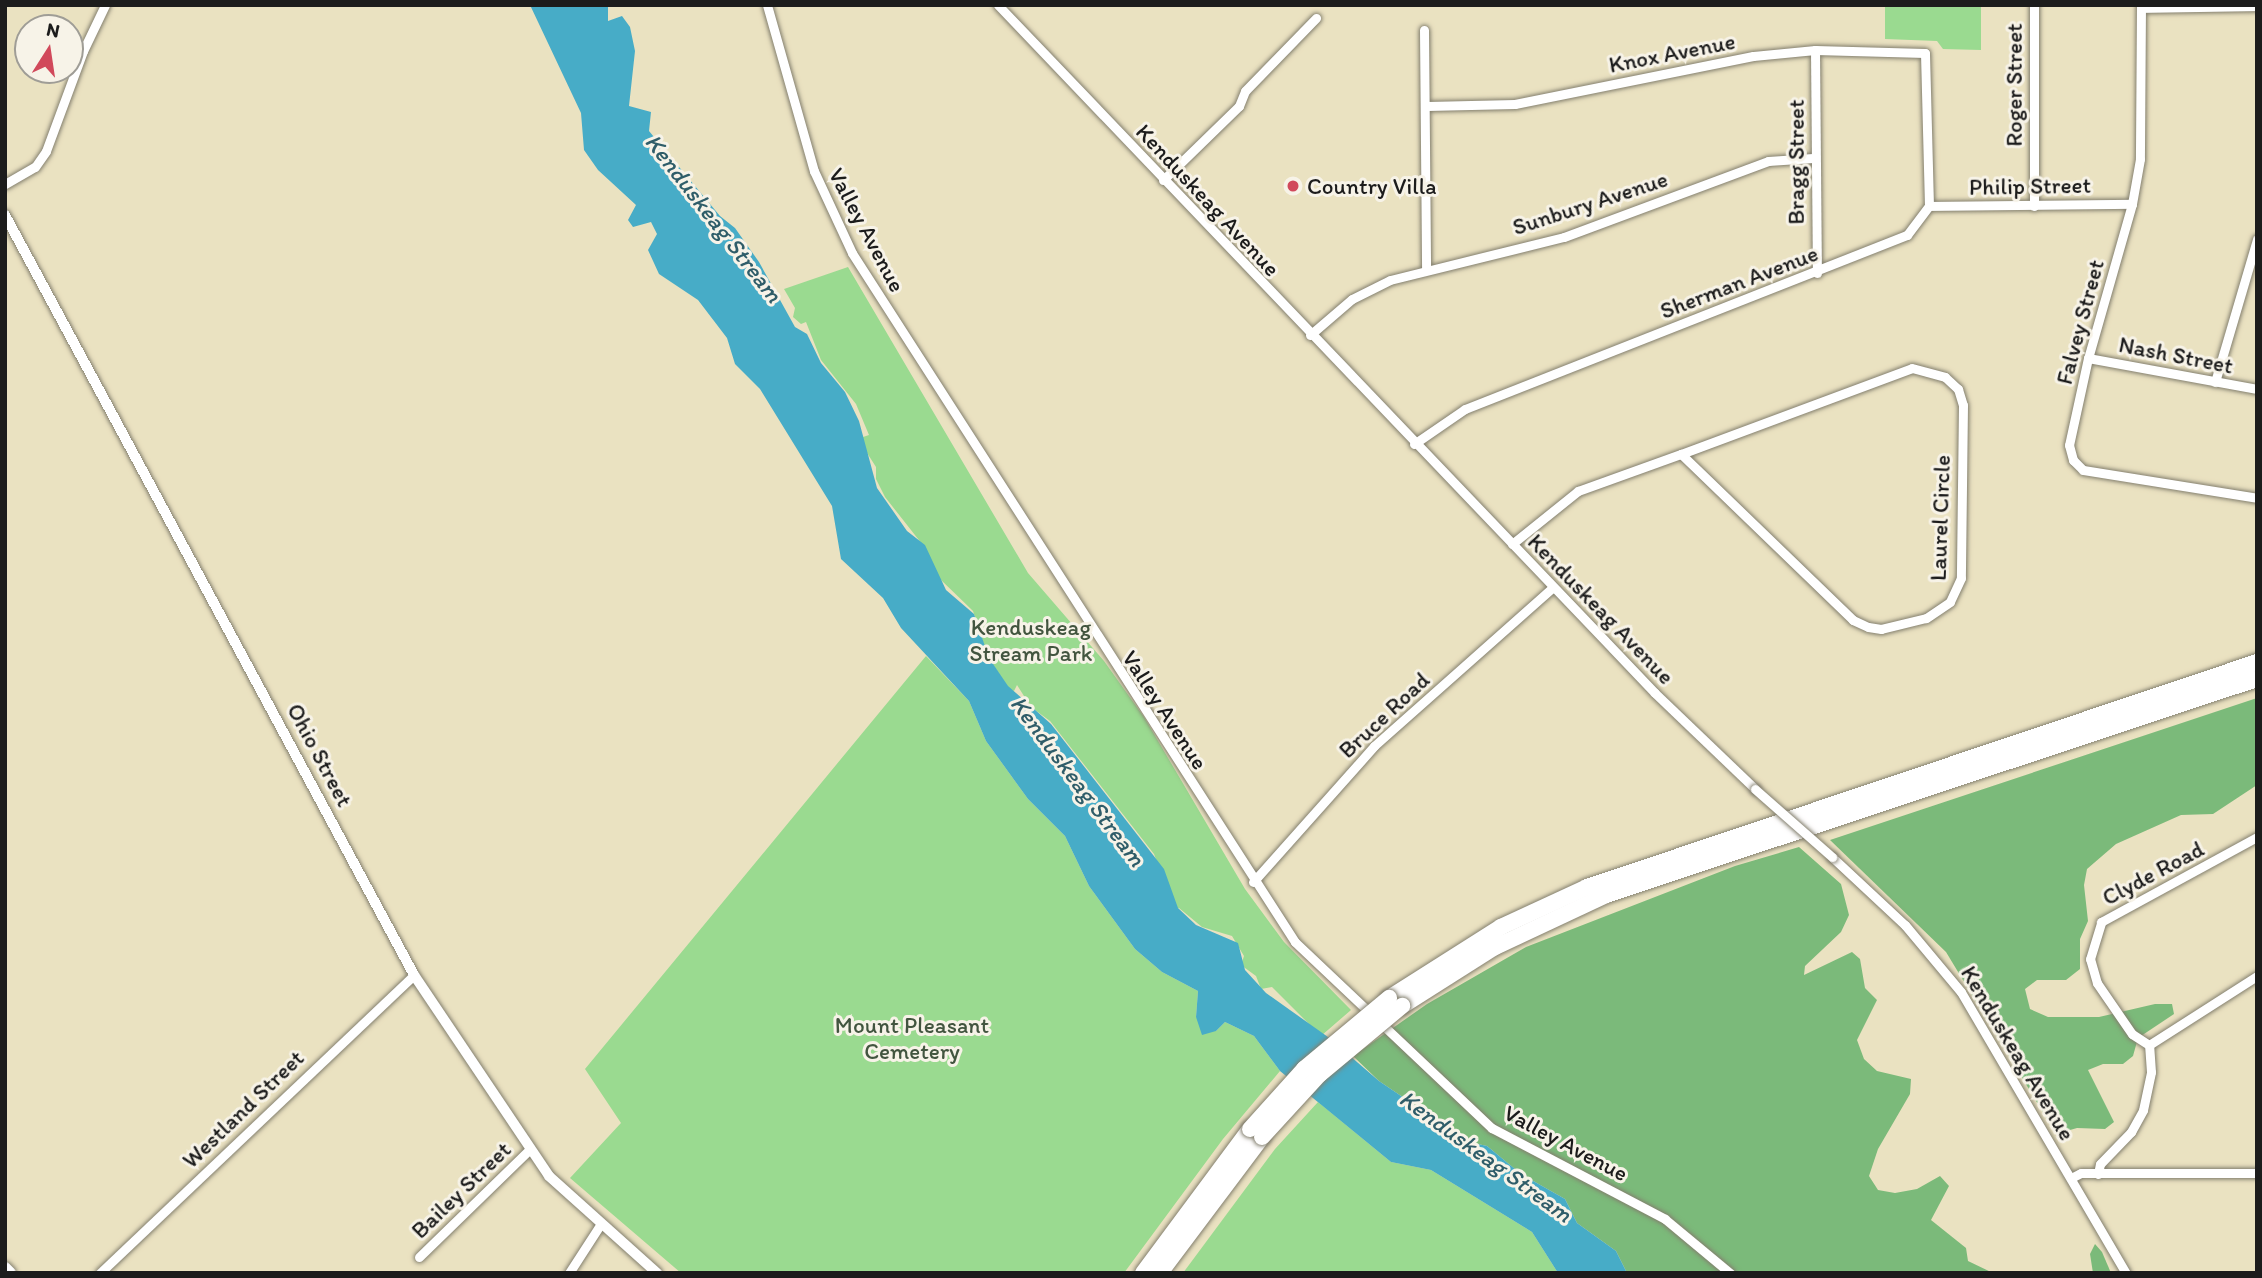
<!DOCTYPE html>
<html>
<head>
<meta charset="utf-8">
<style>
  body { margin:0 }
  #map { position:relative; width:2262px; height:1278px; overflow:hidden; background:#eae2c1; font-family:Itim,sans-serif }
  div>[style] { position:absolute }
  [style*='--x'] { left:calc(var(--x)*1px); top:calc(var(--y)*1px); width:calc(var(--w)*1px); rotate:calc(var(--a)*1deg) }
  .green>* { inset:0; background:#9ada90 }
  .forest>* { inset:0; background:#7bba7a }
  .water>* { inset:0; background:#47acc7 }
  .roads { filter:drop-shadow(0 0 2px #837f6e) drop-shadow(0 0 2px #837f6e) }
  .minor>* { height:9px; margin:-4.5px; padding:0 4.5px; transform-origin:4.5px; border-radius:4.5px; background:#fff }
  .tertiary>* { height:10px; margin:-5px; padding:0 5px; transform-origin:5px; border-radius:5px; background:#fff }
  .secondary>* { height:12px; margin:-6px; padding:0 6px; transform-origin:6px; border-radius:6px; background:#fff }
  .motorway>* { height:16px; margin:-8px; padding:0 8px; transform-origin:8px; border-radius:8px; background:#fff }
  .bridges { filter:drop-shadow(0 0 2px #837f6e) drop-shadow(0 0 2px #837f6e) }
  .minor-bridge>* { height:9px; margin:-4.5px; padding:0 4.5px; transform-origin:4.5px; border-radius:4.5px; background:#fff }
  .motorway-bridge>* { height:16px; margin:-8px; padding:0 8px; transform-origin:8px; border-radius:8px; background:#fff }
  .dots>* { width:19px; height:19px; translate:-50% -50%; box-sizing:border-box; border:4px solid #f7f3e8; border-radius:50% }
  span { translate:-50% -50%; white-space:nowrap; text-align:center; line-height:1.15; -webkit-text-stroke:6px #f7f3e8; paint-order:stroke }
  .street-label { font-size:23px; color:#1c1c1c }
  .poi-label { font-size:23px; color:#1c1c1c }
  .left { translate:0 -50%; text-align:left }
  .park-label { font-size:23px; color:#42553f }
  .water-label { font-size:24px; color:#2f5d69; font-style:italic }
  .frame { position:absolute; inset:0; border:7px solid #1c1c1c; pointer-events:none }
  .north { position:absolute; left:14px; top:14px; width:70px; height:70px; box-sizing:border-box; background:#f7f3e8; border:2px solid #9f9d96; border-radius:50%; rotate:12deg; font-size:19px; font-weight:700; line-height:28px; text-align:center; color:#1c1c1c }
  .north::after { content:''; display:block; margin:auto; width:24px; height:32px; background:#d1495b; clip-path:polygon(50% 0,100% 100%,50% 72%,0 100%) }
</style>
</head>
<body>
<div id="map">
  <div class="green">
    <div style="clip-path:polygon(1885px 5px,1981px 5px,1981px 50px,1943px 49px,1937px 41px,1885px 39px)"></div>
    <div style="clip-path:polygon(848px 267px,1028px 573px,1104px 661px,1144px 717px,1245px 889px,1284px 942px,1351px 1010px,1321px 1036px,1272px 987px,1261px 989px,1256px 976px,1241px 965px,1244px 956px,1232px 936px,1202px 927px,1179px 908px,1175px 909px,1154px 854px,1050px 721px,1031px 707px,1017px 685px,1014px 691px,1009px 689px,988px 657px,973px 611px,940px 579px,922px 544px,885px 497px,876px 479px,876px 467px,862px 445px,863px 437px,869px 435px,856px 404px,821px 360px,806px 322px,801px 324px,793px 317px,795px 308px,784px 289px)"></div>
    <div style="clip-path:polygon(926px 656px,969px 701px,986px 741px,1028px 799px,1065px 836px,1089px 886px,1135px 949px,1162px 972px,1198px 991px,1196px 1017px,1216px 1031px,1225px 1022px,1254px 1036px,1280px 1071px,1223px 1139px,1124px 1273px,681px 1273px,570px 1178px,621px 1123px,585px 1069px)"></div>
    <div style="clip-path:polygon(1318px 1102px,1391px 1162px,1431px 1170px,1532px 1232px,1558px 1273px,1183px 1273px,1275px 1149px)"></div>
  </div>
  <div class="forest">
    <div style="clip-path:polygon(2257px 698px,2257px 785px,2213px 814px,2181px 815px,2116px 844px,2087px 869px,2084px 885px,2088px 921px,2080px 939px,2080px 969px,2066px 980px,2037px 980px,2025px 989px,2030px 1009px,2048px 1017px,2099px 1017px,2155px 1004px,2172px 1004px,2174px 1014px,2138px 1038px,2133px 1056px,2123px 1064px,2103px 1064px,2088px 1070px,2114px 1122px,2105px 1129px,2077px 1128px,2056px 1134px,1946px 952px,1830px 840px)"></div>
    <div style="clip-path:polygon(1799px 847px,1841px 884px,1849px 915px,1841px 932px,1805px 966px,1804px 975px,1852px 952px,1860px 959px,1865px 988px,1877px 1000px,1857px 1040px,1864px 1059px,1877px 1071px,1911px 1079px,1910px 1094px,1878px 1149px,1869px 1176px,1878px 1190px,1895px 1193px,1917px 1189px,1940px 1176px,1949px 1186px,1931px 1220px,1966px 1248px,1968px 1261px,1993px 1273px,1627px 1273px,1616px 1251px,1577px 1223px,1565px 1199px,1521px 1174px,1487px 1146px,1469px 1142px,1379px 1081px,1353px 1056px,1427px 1004px,1526px 947px,1735px 866px)"></div>
    <div style="clip-path:polygon(2095px 1244px,2102px 1252px,2111px 1273px,2093px 1273px,2090px 1254px)"></div>
  </div>
  <div class="water">
    <div style="clip-path:polygon(530px 5px,608px 5px,608px 21px,622px 16px,630px 27px,635px 51px,629px 106px,651px 112px,649px 131px,720px 216px,735px 228px,759px 262px,795px 327px,807px 334px,821px 363px,845px 392px,859px 421px,877px 488px,907px 531px,925px 545px,946px 590px,974px 614px,989px 658px,1008px 686px,1051px 724px,1164px 869px,1178px 908px,1196px 925px,1238px 943px,1245px 970px,1266px 993px,1328px 1037px,1379px 1081px,1469px 1142px,1487px 1146px,1521px 1174px,1565px 1199px,1577px 1223px,1616px 1251px,1627px 1273px,1558px 1273px,1532px 1232px,1431px 1170px,1391px 1162px,1280px 1071px,1254px 1036px,1225px 1022px,1216px 1031px,1202px 1035px,1196px 1017px,1198px 991px,1162px 972px,1135px 949px,1089px 886px,1065px 836px,1028px 799px,986px 741px,969px 701px,901px 628px,883px 598px,841px 559px,832px 506px,760px 389px,735px 364px,727px 338px,698px 300px,659px 274px,648px 250px,657px 234px,651px 222px,633px 227px,628px 220px,636px 205px,598px 170px,584px 150px,581px 113px)"></div>
  </div>
  <div class="roads">
    <div class="minor">
      <div style="--x:767;--y:5;--w:173;--a:74.2"></div>
      <div style="--x:814;--y:171;--w:90;--a:65.1"></div>
      <div style="--x:852;--y:253;--w:819;--a:57.26"></div>
      <div style="--x:1295;--y:942;--w:271;--a:43.4"></div>
      <div style="--x:1492;--y:1128;--w:195;--a:27.7"></div>
      <div style="--x:1665;--y:1219;--w:85;--a:39.7"></div>
      <div style="--x:998;--y:5;--w:951;--a:46.32"></div>
      <div style="--x:1655;--y:693;--w:139;--a:43.8"></div>
      <div style="--x:2141;--y:5;--w:154;--a:90.4"></div>
      <div style="--x:2140;--y:159;--w:46;--a:100.1"></div>
      <div style="--x:2132;--y:204;--w:160;--a:105.9"></div>
      <div style="--x:2088;--y:358;--w:89;--a:102.3"></div>
      <div style="--x:2069;--y:445;--w:16;--a:75"></div>
      <div style="--x:2073;--y:460;--w:14;--a:45"></div>
      <div style="--x:2083;--y:470;--w:176;--a:9.1"></div>
      <div style="--x:2141;--y:8;--w:116;--a:-1"></div>
      <div style="--x:1424;--y:30;--w:239;--a:89.5"></div>
      <div style="--x:1815;--y:50;--w:223;--a:89.5"></div>
      <div style="--x:1163;--y:180;--w:106;--a:-44.2"></div>
      <div style="--x:1239;--y:106;--w:16;--a:-68"></div>
      <div style="--x:1245;--y:91;--w:102;--a:-45.8"></div>
      <div style="--x:5;--y:184;--w:34;--a:-30"></div>
      <div style="--x:35;--y:167;--w:19;--a:-55"></div>
      <div style="--x:46;--y:151;--w:107;--a:-69.7"></div>
      <div style="--x:83;--y:51;--w:51;--a:-64.4"></div>
      <div style="--x:1929;--y:206;--w:203;--a:-0.6"></div>
      <div style="--x:2034;--y:206;--w:201;--a:-90"></div>
      <div style="--x:1310;--y:335;--w:55;--a:-40.6"></div>
      <div style="--x:1352;--y:299;--w:42;--a:-26.6"></div>
      <div style="--x:1390;--y:280;--w:179;--a:-13.9"></div>
      <div style="--x:1564;--y:237;--w:218;--a:-20.4"></div>
      <div style="--x:1768;--y:161;--w:45;--a:-3.8"></div>
      <div style="--x:2088;--y:358;--w:172;--a:10.4"></div>
      <div style="--x:1912;--y:368;--w:34;--a:15"></div>
      <div style="--x:1945;--y:377;--w:18;--a:43"></div>
      <div style="--x:1958;--y:389;--w:17;--a:73"></div>
      <div style="--x:1963;--y:405;--w:173;--a:90.7"></div>
      <div style="--x:1961;--y:578;--w:26;--a:115"></div>
      <div style="--x:1950;--y:602;--w:29;--a:146"></div>
      <div style="--x:1926;--y:618;--w:46;--a:166.3"></div>
      <div style="--x:1881;--y:629;--w:13;--a:-171"></div>
      <div style="--x:1868;--y:627;--w:17;--a:-155"></div>
      <div style="--x:1853;--y:620;--w:239;--a:-136"></div>
      <div style="--x:1681;--y:454;--w:246;--a:-20.4"></div>
      <div style="--x:2215;--y:382;--w:149;--a:-73.6"></div>
      <div style="--x:1414;--y:444;--w:62;--a:-34.5"></div>
      <div style="--x:1465;--y:409;--w:475;--a:-21.5"></div>
      <div style="--x:1907;--y:235;--w:36;--a:-53"></div>
      <div style="--x:1929;--y:206;--w:153;--a:-91.5"></div>
      <div style="--x:1925;--y:53;--w:110;--a:-178.4"></div>
      <div style="--x:1815;--y:50;--w:62;--a:174.5"></div>
      <div style="--x:1753;--y:56;--w:243;--a:168.6"></div>
      <div style="--x:1515;--y:104;--w:88;--a:178.7"></div>
      <div style="--x:1512;--y:544;--w:85;--a:-38.8"></div>
      <div style="--x:1578;--y:491;--w:109;--a:-19.8"></div>
      <div style="--x:1832;--y:857;--w:100;--a:43"></div>
      <div style="--x:1905;--y:925;--w:87;--a:50.1"></div>
      <div style="--x:1961;--y:992;--w:326;--a:59.6"></div>
      <div style="--x:1253;--y:882;--w:182;--a:-48.3"></div>
      <div style="--x:1374;--y:746;--w:239;--a:-41.6"></div>
      <div style="--x:2149;--y:1045;--w:20;--a:-147"></div>
      <div style="--x:2132;--y:1034;--w:62;--a:-124.5"></div>
      <div style="--x:2097;--y:983;--w:25;--a:-106"></div>
      <div style="--x:2090;--y:959;--w:39;--a:-73"></div>
      <div style="--x:2101;--y:922;--w:178;--a:-28.6"></div>
      <div style="--x:2149;--y:1045;--w:128;--a:-32.6"></div>
      <div style="--x:2098;--y:1174;--w:10;--a:-79"></div>
      <div style="--x:2100;--y:1164;--w:45;--a:-45.9"></div>
      <div style="--x:2131;--y:1132;--w:25;--a:-61"></div>
      <div style="--x:2143;--y:1110;--w:39;--a:-78"></div>
      <div style="--x:2151;--y:1072;--w:27;--a:-94"></div>
      <div style="--x:2071;--y:1178;--w:11;--a:-27"></div>
      <div style="--x:2081;--y:1173;--w:176;--a:0"></div>
      <div style="--x:419;--y:1257;--w:153;--a:-44.2"></div>
      <div style="--x:100;--y:1273;--w:433;--a:-43.5"></div>
      <div style="--x:569;--y:1273;--w:57;--a:-57.1"></div>
    </div>
    <div class="tertiary">
      <div style="--x:5;--y:215;--w:863;--a:61.71"></div>
      <div style="--x:414;--y:975;--w:242;--a:56.1"></div>
      <div style="--x:549;--y:1176;--w:145;--a:41.9"></div>
    </div>
    <div class="secondary">
      <div style="--x:5;--y:1268;--w:7;--a:45"></div>
    </div>
    <div class="motorway">
      <div style="--x:1389;--y:998;--w:133;--a:-32.4"></div>
      <div style="--x:1501;--y:927;--w:95;--a:-24.9"></div>
      <div style="--x:1587;--y:887;--w:707;--a:-18.56"></div>
      <div style="--x:1402;--y:1006;--w:110;--a:-32.4"></div>
      <div style="--x:1495;--y:947;--w:123;--a:-25.1"></div>
      <div style="--x:1606;--y:895;--w:686;--a:-18.36"></div>
      <div style="--x:1143;--y:1273;--w:179;--a:-53.4"></div>
      <div style="--x:1160;--y:1273;--w:170;--a:-53.1"></div>
    </div>
  </div>
  <div class="bridges">
    <div class="minor-bridge">
      <div style="--x:1755;--y:789;--w:103;--a:41.4"></div>
    </div>
    <div class="motorway-bridge">
      <div style="--x:1250;--y:1129;--w:81;--a:-48"></div>
      <div style="--x:1304;--y:1069;--w:111;--a:-39.9"></div>
      <div style="--x:1262;--y:1137;--w:86;--a:-47.4"></div>
      <div style="--x:1320;--y:1074;--w:107;--a:-39.7"></div>
    </div>
  </div>
  <div class="dots">
    <div style="left:1293px;top:186px;background:#d1495b"></div>
  </div>
  <div class="street-label">
    <span style="left:1672px;top:53px;rotate:-11deg">Knox Avenue</span>
    <span style="left:2014px;top:85px;rotate:-90deg">Roger Street</span>
    <span style="left:1796px;top:162px;rotate:-90deg">Bragg Street</span>
    <span style="left:2030px;top:186px;rotate:-1deg">Philip Street</span>
    <span style="left:1208px;top:200px;rotate:47deg">Kenduskeag Avenue</span>
    <span style="left:1590px;top:203px;rotate:-18deg">Sunbury Avenue</span>
    <span style="left:867px;top:230px;rotate:62deg">Valley Avenue</span>
    <span style="left:1739px;top:282px;rotate:-21deg">Sherman Avenue</span>
    <span style="left:2080px;top:322px;rotate:-75deg">Falvey Street</span>
    <span style="left:2176px;top:355px;rotate:11deg">Nash Street</span>
    <span style="left:1940px;top:518px;rotate:-88deg">Laurel Circle</span>
    <span style="left:1601px;top:609px;rotate:46deg">Kenduskeag Avenue</span>
    <span style="left:1165px;top:710px;rotate:57deg">Valley Avenue</span>
    <span style="left:1384px;top:715px;rotate:-43deg">Bruce Road</span>
    <span style="left:320px;top:755px;rotate:62deg">Ohio Street</span>
    <span style="left:2153px;top:873px;rotate:-28deg">Clyde Road</span>
    <span style="left:2018px;top:1053px;rotate:59deg">Kenduskeag Avenue</span>
    <span style="left:243px;top:1109px;rotate:-44deg">Westland Street</span>
    <span style="left:1566px;top:1143px;rotate:28deg">Valley Avenue</span>
    <span style="left:461px;top:1190px;rotate:-44deg">Bailey Street</span>
  </div>
  <div class="poi-label">
    <span class="left" style="left:1307px;top:186px">Country Villa</span>
  </div>
  <div class="park-label">
    <span style="left:1031px;top:640px">Kenduskeag<br>Stream Park</span>
    <span style="left:912px;top:1038px">Mount Pleasant<br>Cemetery</span>
  </div>
  <div class="water-label">
    <span style="left:714px;top:218px;rotate:52deg">Kenduskeag Stream</span>
    <span style="left:1078px;top:781px;rotate:53deg">Kenduskeag Stream</span>
    <span style="left:1486px;top:1156px;rotate:36deg">Kenduskeag Stream</span>
  </div>
  <div class="frame"></div>
  <div class="north">N</div>
</div>
</body>
</html>
